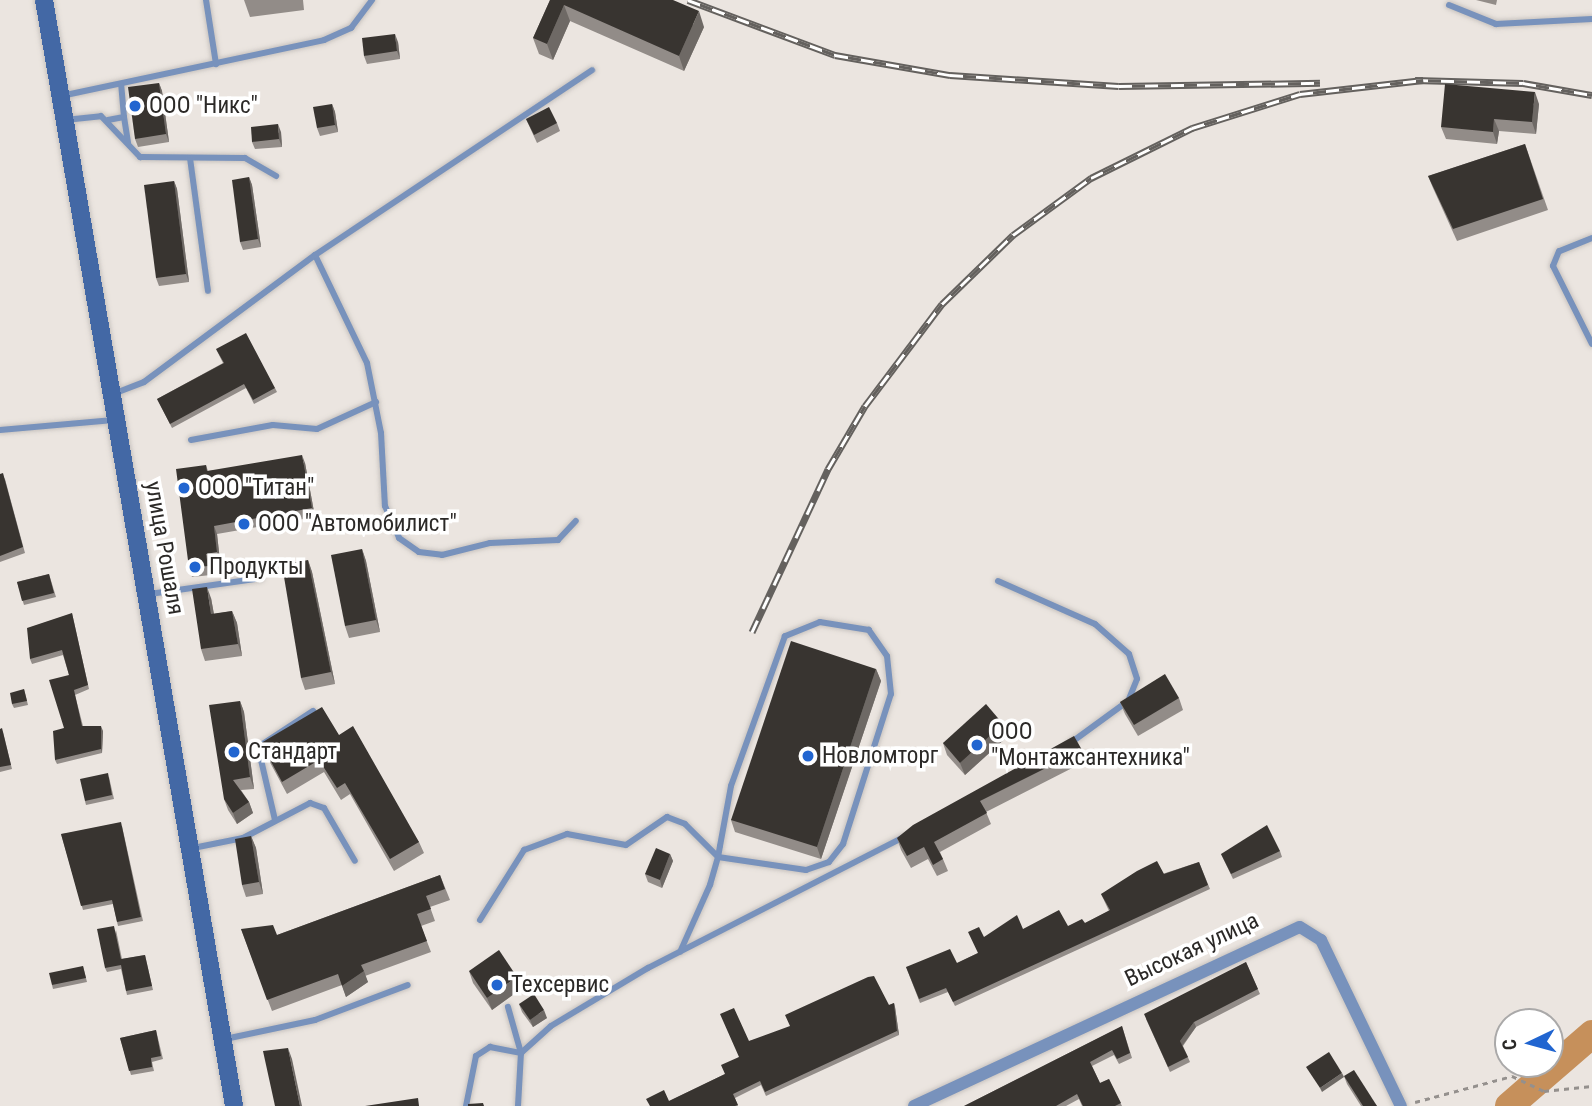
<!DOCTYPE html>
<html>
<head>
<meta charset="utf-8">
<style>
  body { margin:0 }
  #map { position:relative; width:1592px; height:1106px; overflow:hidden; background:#ebe5e0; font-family:"Roboto Condensed",sans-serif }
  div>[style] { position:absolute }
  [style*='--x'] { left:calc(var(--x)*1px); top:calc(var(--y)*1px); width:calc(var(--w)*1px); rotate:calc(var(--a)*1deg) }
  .river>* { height:28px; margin:-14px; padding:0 14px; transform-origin:14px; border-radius:14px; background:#c6905b }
  .path>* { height:2.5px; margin-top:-1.25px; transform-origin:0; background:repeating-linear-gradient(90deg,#94908d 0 5px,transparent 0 10px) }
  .roads { filter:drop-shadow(0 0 2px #c8c3bf) drop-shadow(0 0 2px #c8c3bf) }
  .service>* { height:6px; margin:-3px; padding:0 3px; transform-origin:3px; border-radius:3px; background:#7892bc }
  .minor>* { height:12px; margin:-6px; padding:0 6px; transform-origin:6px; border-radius:6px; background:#7892bc }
  .secondary>* { height:18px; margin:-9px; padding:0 9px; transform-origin:9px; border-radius:9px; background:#4368a5 }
  .rail>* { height:7px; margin-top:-3.5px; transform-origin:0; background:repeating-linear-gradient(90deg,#fff 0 13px,#64615e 0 26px); box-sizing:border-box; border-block:2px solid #64615e }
  .wall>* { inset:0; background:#928c88 }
  .shaded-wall>* { inset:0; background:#6e6965 }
  .building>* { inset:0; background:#383430 }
  .dots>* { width:19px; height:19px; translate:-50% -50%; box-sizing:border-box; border:4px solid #fff; border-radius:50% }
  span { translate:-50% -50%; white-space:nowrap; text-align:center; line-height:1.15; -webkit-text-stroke:7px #fff; paint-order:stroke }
  .poi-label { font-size:23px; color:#2b2927 }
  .left { translate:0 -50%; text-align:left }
  .street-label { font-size:23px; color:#2b2927 }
  .north { position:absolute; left:1494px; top:1008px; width:70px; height:70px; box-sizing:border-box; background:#fff; border:2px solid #aaa9a9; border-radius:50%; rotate:265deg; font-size:19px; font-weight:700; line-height:28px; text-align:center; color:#2b2927 }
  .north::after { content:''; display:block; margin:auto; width:24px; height:32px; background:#2165d0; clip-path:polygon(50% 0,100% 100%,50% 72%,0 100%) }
</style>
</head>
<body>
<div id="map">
  <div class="river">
    <div style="--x:1509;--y:1106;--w:110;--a:-40.9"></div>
  </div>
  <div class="path">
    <div style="--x:1415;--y:1102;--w:100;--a:-15"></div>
    <div style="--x:1512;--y:1076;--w:35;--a:25"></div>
    <div style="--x:1544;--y:1091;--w:48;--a:-5.9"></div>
  </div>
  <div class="roads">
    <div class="service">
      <div style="--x:206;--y:0;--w:65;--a:81.1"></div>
      <div style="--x:1449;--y:5;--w:51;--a:22"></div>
      <div style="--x:1496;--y:24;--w:96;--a:-3"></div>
      <div style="--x:61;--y:96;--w:269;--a:-12"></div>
      <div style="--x:324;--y:40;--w:30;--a:-24"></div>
      <div style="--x:351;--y:28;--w:35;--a:-53"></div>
      <div style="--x:124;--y:117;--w:26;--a:81"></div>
      <div style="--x:65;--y:120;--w:36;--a:-6"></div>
      <div style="--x:101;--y:116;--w:57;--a:46.4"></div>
      <div style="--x:140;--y:157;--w:105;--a:0.5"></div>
      <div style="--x:245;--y:158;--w:36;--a:30"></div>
      <div style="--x:108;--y:120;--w:16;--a:-11"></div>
      <div style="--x:124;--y:117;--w:33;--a:-95"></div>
      <div style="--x:190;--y:158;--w:134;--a:82.3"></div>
      <div style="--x:1592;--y:238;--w:35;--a:158"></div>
      <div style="--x:1559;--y:251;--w:16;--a:112"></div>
      <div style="--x:1553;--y:266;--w:87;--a:63.4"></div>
      <div style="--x:315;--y:255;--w:120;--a:64.3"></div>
      <div style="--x:367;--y:363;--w:71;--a:78.7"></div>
      <div style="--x:381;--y:433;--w:73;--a:86.9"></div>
      <div style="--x:385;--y:506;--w:35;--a:66"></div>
      <div style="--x:399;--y:538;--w:24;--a:35"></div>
      <div style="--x:419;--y:552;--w:23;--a:7"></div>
      <div style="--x:442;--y:555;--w:49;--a:-14"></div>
      <div style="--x:490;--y:543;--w:68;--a:-2.5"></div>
      <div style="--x:558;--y:540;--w:26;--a:-47"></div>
      <div style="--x:113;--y:394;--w:33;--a:-21"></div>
      <div style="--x:144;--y:382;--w:213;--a:-36.6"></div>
      <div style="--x:315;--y:255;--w:333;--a:-33.7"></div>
      <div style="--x:0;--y:430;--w:114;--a:-5"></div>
      <div style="--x:191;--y:440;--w:83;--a:-10.4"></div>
      <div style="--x:273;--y:425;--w:44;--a:5.2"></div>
      <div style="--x:317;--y:429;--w:65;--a:-24.6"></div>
      <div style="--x:998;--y:581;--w:106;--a:23.9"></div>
      <div style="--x:1095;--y:624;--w:45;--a:41.4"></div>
      <div style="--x:1129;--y:654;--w:26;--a:72"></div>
      <div style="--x:1137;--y:679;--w:24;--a:112"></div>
      <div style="--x:1128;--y:701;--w:73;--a:143.9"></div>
      <div style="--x:149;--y:594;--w:113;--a:-8.1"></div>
      <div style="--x:275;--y:820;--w:75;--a:-103.1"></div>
      <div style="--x:258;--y:747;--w:66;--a:-33.2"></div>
      <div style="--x:193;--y:848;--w:51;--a:-11.3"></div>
      <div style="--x:243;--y:838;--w:76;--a:-27.6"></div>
      <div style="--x:310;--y:803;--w:15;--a:20"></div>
      <div style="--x:324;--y:808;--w:61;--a:59.7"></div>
      <div style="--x:480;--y:920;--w:83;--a:-57.8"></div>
      <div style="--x:524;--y:850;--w:46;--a:-20.4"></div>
      <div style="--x:567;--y:834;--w:60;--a:10.6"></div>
      <div style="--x:626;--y:845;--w:50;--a:-34.3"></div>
      <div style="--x:667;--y:817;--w:19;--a:21"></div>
      <div style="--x:685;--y:824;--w:47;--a:45"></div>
      <div style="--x:718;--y:857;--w:89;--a:8.4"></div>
      <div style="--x:806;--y:870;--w:24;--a:-19"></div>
      <div style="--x:829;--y:862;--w:23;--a:-52"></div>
      <div style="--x:843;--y:844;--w:157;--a:-72.3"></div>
      <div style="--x:891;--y:694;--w:38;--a:-96"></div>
      <div style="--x:887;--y:656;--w:32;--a:-125"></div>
      <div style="--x:869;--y:630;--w:50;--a:-170.7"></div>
      <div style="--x:820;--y:622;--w:38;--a:158"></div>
      <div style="--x:785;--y:636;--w:159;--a:109.8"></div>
      <div style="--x:731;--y:786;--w:61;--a:100.4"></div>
      <div style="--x:720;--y:846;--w:11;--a:100"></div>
      <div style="--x:718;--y:857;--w:29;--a:106"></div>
      <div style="--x:710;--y:885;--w:73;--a:114.1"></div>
      <div style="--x:225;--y:1039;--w:92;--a:-11.9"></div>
      <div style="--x:315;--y:1020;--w:99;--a:-20.6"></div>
      <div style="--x:466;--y:1106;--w:51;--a:-78.7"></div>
      <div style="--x:476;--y:1056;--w:17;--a:-33"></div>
      <div style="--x:490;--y:1047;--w:32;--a:11"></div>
      <div style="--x:521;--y:1053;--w:48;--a:-105.8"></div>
      <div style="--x:518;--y:1106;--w:53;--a:-86.8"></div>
      <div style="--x:521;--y:1053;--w:40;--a:-42"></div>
      <div style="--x:551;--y:1026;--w:113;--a:-30.9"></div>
      <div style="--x:648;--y:968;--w:288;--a:-27.1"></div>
    </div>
    <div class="minor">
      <div style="--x:914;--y:1106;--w:425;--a:-24.9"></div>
      <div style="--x:1300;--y:927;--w:25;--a:32"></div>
      <div style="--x:1321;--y:940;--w:184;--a:64.3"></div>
    </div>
    <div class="secondary">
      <div style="--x:44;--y:0;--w:1122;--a:80.25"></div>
    </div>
  </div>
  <div class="rail">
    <div style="--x:688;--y:0;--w:157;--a:20.5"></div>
    <div style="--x:835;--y:55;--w:117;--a:9.9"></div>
    <div style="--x:950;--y:75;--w:169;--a:3.7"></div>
    <div style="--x:1119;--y:86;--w:201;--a:-0.9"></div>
    <div style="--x:1415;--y:80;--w:108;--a:1.6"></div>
    <div style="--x:1523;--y:83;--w:70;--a:9.9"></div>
    <div style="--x:752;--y:632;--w:180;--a:-65"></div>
    <div style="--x:828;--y:469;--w:73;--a:-59.6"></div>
    <div style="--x:865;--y:406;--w:128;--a:-53"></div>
    <div style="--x:942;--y:304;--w:99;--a:-44.2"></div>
    <div style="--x:1013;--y:235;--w:97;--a:-36.2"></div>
    <div style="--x:1091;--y:178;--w:113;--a:-26.3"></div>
    <div style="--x:1192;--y:128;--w:113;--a:-17.5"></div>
    <div style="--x:1300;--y:94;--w:124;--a:-6.5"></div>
  </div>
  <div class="wall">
    <div style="clip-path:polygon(244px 0,303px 0,304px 10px,250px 17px)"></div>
    <div style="clip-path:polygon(550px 0,704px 27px,684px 71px,570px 21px,553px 60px,539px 54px,533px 38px)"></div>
    <div style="clip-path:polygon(1476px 0,1497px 0,1496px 5px)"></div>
    <div style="clip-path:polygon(398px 42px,400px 59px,367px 64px,364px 56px)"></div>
    <div style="clip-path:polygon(159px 83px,162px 91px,169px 142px,138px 147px,135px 139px)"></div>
    <div style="clip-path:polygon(332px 104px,335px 112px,338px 132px,320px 136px,317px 128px)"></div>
    <div style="clip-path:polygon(1539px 104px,1536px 134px,1499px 131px,1497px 144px,1446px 139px,1441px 127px)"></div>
    <div style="clip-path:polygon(526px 119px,557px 123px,560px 131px,537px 143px)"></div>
    <div style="clip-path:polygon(281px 132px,282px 147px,255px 149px,252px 142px)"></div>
    <div style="clip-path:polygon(1525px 144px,1548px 210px,1457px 241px,1433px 188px,1428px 176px)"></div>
    <div style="clip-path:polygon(249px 177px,252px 185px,261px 247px,243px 250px,240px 242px)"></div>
    <div style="clip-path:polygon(174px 181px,177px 189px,189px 282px,159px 286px,156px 278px)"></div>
    <div style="clip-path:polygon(216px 349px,275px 388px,277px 392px,254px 404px,246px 388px,172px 428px,157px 399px,223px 363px)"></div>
    <div style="clip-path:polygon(305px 463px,315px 517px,217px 534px,220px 561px,210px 562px,211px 575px,192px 577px,189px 568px,206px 465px,208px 471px)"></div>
    <div style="clip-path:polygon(0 474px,5px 479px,25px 553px,0 562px)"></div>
    <div style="clip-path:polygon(362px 549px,366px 561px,380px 632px,349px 638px,345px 626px)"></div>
    <div style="clip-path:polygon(308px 560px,312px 572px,335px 684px,305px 690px,301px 678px)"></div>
    <div style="clip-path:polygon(49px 574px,56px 597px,24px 605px,17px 582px)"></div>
    <div style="clip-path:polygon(211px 598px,214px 614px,232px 611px,237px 623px,242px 656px,205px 661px,201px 649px)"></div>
    <div style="clip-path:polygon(72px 613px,89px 689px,75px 695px,83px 726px,103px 731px,102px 753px,57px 764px,55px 760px,64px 728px,69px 675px,63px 655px,32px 664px,30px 659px)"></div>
    <div style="clip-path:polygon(876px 669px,881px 681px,821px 859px,735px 832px,731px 820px)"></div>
    <div style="clip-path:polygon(24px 689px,28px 705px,14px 708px,12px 704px)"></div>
    <div style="clip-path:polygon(1179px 698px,1183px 710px,1138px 736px,1125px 714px,1120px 702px)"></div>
    <div style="clip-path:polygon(240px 701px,244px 712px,254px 789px,241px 790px,249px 802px,253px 813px,237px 824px,228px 810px,224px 799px)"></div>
    <div style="clip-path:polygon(1003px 724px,1008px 736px,965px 775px,947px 755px,943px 743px)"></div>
    <div style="clip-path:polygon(0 729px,3px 732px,12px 769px,0 772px)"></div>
    <div style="clip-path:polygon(339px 735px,419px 842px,424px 853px,394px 871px,350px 794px,341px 800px,324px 772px,287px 794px,266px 755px,261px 743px)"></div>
    <div style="clip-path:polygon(1082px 750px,1086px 761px,986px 812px,991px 824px,940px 852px,948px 871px,937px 876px,928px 859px,911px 868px,901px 850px,897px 838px)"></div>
    <div style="clip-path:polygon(109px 777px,114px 799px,86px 805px,85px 801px)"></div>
    <div style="clip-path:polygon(122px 826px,143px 921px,118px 926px,113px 904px,83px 910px,61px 834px)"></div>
    <div style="clip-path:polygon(251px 836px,256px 848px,263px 894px,246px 897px,242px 885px)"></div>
    <div style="clip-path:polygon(1280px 851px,1282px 857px,1233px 879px,1221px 854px)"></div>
    <div style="clip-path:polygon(670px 854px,673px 861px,662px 888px,648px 882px,645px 874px)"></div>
    <div style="clip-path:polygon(1199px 862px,1210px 889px,955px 1006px,948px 992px,920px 1003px,906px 967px,957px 963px,978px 953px,984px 937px,1023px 929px,1068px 926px,1085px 923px,1109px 911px,1101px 894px)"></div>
    <div style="clip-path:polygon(440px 875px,450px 900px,430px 907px,435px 921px,421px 926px,431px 952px,365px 976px,368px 982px,346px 997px,342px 985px,272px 1011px,241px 929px,277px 935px)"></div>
    <div style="clip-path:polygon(116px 930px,122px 959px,145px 955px,153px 990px,127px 995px,121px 969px,107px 972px,105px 968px)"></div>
    <div style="clip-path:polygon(1246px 962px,1260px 994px,1196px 1027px,1183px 1046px,1190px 1062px,1170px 1072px,1146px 1019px)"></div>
    <div style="clip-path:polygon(83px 966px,87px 982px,53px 989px,52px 985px)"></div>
    <div style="clip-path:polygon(469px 971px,521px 989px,492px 1010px,473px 983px)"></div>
    <div style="clip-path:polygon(894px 1003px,895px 1007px,899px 1035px,766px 1096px,761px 1085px,735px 1098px,738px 1106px,649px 1106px,669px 1101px,725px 1074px,739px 1057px,749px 1041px,889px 1005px)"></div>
    <div style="clip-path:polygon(519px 1004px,547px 1018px,533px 1027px,522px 1012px)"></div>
    <div style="clip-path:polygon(1122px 1026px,1132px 1058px,1119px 1064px,1114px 1055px,1092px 1066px,1100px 1083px,1109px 1079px,1122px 1106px,1082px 1106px,1079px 1099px,1066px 1106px,964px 1106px)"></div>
    <div style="clip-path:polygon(156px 1030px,163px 1059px,152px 1062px,154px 1071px,131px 1075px,120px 1038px)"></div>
    <div style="clip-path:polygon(1344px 1076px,1377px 1106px,1361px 1106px,1347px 1084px)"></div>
  </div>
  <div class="shaded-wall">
    <div style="clip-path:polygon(564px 5px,570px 21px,553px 60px,547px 44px)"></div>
    <div style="clip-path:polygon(699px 11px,704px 27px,684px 71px,679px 56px)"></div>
    <div style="clip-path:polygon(395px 34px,398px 42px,400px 59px,397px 51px)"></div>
    <div style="clip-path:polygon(159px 83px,162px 91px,169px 142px,166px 134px)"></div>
    <div style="clip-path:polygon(1535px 92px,1539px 104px,1536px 134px,1532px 122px)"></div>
    <div style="clip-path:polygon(332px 104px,335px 112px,338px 132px,335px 125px)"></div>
    <div style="clip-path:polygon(1494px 119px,1499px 131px,1497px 144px,1493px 132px)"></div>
    <div style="clip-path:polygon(278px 124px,281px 132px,282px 147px,279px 139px)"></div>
    <div style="clip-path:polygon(249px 177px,252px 185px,261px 247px,258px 239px)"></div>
    <div style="clip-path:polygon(174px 181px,177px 189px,189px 282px,186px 274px)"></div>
    <div style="clip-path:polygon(302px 455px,305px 463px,315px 517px,312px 508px)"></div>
    <div style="clip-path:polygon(214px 526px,217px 534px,220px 561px,217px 552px)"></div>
    <div style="clip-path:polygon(362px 549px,366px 561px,380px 632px,376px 620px)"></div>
    <div style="clip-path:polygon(206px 554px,210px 562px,211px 575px,208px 566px)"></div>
    <div style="clip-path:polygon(308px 560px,312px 572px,335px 684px,331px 672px)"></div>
    <div style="clip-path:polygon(207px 587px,211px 598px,216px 626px,211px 614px)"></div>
    <div style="clip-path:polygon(232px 611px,237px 623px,242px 656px,238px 644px)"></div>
    <div style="clip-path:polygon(876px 669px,881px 681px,821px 859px,817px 847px)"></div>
    <div style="clip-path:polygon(240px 701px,244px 712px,254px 789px,250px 777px)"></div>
    <div style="clip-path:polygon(1003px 724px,1008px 736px,965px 775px,960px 763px)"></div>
    <div style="clip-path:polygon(101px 726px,103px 731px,102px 753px,101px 749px)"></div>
    <div style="clip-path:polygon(249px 802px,253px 813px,237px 824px,233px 813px)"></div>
    <div style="clip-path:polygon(251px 836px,256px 848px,263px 894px,259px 882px)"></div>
    <div style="clip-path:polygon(670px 854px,673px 861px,662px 888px,660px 880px)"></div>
    <div style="clip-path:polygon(364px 971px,368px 982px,346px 997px,342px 986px)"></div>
    <div style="clip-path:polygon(517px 977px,521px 989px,492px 1010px,487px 998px)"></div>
    <div style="clip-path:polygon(894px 1003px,895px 1007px,899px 1035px,897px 1031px)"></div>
    <div style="clip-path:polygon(544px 1010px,547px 1018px,533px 1027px,530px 1020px)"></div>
    <div style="clip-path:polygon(1194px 1022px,1196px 1027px,1182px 1046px,1180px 1041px)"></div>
    <div style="clip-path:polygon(288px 1048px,292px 1059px,302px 1106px,300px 1106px)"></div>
    <div style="clip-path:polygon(1342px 1073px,1344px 1077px,1322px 1092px,1320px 1088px)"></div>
  </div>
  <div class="building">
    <div style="clip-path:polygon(550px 0,673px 0,699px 11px,679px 56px,564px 5px,547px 44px,533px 38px)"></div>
    <div style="clip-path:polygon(395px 34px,397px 51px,364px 56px,362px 38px)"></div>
    <div style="clip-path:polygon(159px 83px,166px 134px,135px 139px,128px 87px)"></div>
    <div style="clip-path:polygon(1445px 84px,1535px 92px,1532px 122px,1494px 119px,1493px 132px,1441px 127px)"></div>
    <div style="clip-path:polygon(332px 104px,335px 125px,317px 128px,313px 107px)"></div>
    <div style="clip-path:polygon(549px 107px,557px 123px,534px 135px,526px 119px)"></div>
    <div style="clip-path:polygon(278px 124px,279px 139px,252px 142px,251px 127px)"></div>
    <div style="clip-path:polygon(1525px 144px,1543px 199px,1453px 229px,1428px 176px)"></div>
    <div style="clip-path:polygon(249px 177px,258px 239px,240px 242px,232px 180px)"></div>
    <div style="clip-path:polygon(174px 181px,186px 274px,156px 278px,144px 185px)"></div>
    <div style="clip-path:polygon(246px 333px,275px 388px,253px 400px,244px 384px,170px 424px,157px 399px,224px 363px,216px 349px)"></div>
    <div style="clip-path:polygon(302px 455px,312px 508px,214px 526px,217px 552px,206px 554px,208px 566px,189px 568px,176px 469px,206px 465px,207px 471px)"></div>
    <div style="clip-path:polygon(3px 473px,23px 547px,0 556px,0 474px)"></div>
    <div style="clip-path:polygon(362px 549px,376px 620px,345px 626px,331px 555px)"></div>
    <div style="clip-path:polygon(308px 560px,331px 672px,301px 678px,282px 565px)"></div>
    <div style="clip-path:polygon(49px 574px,54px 593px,22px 601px,17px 582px)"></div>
    <div style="clip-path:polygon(207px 587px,211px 614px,232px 611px,238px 644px,201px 649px,192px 589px)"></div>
    <div style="clip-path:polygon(72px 613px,88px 685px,74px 690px,82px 726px,101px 726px,101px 749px,55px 760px,53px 731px,64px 728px,49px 680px,69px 675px,62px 650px,30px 659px,27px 628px)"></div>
    <div style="clip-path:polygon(791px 641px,876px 669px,817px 847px,731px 820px)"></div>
    <div style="clip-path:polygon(1165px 674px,1179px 698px,1134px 725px,1120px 702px)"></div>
    <div style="clip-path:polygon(24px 689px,27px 701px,12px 704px,10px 693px)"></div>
    <div style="clip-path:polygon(240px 701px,250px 777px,233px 780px,249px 802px,233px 813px,224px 799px,209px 705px)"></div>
    <div style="clip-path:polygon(986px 704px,1003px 724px,960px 763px,943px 743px)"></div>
    <div style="clip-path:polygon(322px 707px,339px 735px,353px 726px,419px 842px,390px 859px,345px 783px,337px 788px,319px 760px,282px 782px,261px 743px)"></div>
    <div style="clip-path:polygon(2px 728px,11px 765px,0 767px,0 729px)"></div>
    <div style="clip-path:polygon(1074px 736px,1082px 750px,980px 801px,987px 813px,934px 842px,943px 859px,933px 865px,924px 847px,907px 856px,897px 838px,913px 825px)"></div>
    <div style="clip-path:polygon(108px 773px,112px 795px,85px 801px,80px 779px)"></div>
    <div style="clip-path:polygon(121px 822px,141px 917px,117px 922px,112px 900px,81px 906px,61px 834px)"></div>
    <div style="clip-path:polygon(1267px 825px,1280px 851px,1231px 874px,1221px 854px)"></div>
    <div style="clip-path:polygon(251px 836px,259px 882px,242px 885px,235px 839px)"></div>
    <div style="clip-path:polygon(656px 848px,670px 854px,660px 880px,645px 874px)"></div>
    <div style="clip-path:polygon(1157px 861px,1164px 874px,1199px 862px,1208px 885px,953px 1002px,946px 988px,919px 999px,906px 967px,950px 949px,957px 963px,978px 953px,968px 932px,979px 927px,984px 937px,1017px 915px,1023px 929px,1059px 910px,1068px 926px,1082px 919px,1085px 923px,1110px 910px,1101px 894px,1137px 871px)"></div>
    <div style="clip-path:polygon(440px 875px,445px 889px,426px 896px,431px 909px,417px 914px,427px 941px,361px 965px,364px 971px,342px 986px,338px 974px,267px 1000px,241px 929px,273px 925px,277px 935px)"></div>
    <div style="clip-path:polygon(114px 926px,121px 959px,145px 955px,152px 986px,126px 991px,121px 965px,105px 968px,97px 929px)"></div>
    <div style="clip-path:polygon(499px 950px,517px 977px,487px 998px,469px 971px)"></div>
    <div style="clip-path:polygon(1246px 962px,1258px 989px,1194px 1022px,1180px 1041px,1188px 1057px,1168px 1067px,1144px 1014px)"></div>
    <div style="clip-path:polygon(83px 966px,86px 978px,52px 985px,49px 973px)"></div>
    <div style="clip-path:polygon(874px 976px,889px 1005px,894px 1003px,897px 1031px,765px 1092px,760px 1081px,733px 1094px,738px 1105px,735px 1106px,650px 1106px,646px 1099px,664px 1090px,669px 1101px,725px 1074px,721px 1065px,739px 1057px,720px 1014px,734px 1008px,749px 1041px,790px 1026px,785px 1015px,868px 977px)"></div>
    <div style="clip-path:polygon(534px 994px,544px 1010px,530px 1020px,519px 1004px)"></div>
    <div style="clip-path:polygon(1122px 1026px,1130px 1053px,1117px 1059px,1112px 1050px,1090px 1062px,1100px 1083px,1109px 1079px,1121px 1103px,1115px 1106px,1083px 1106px,1077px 1094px,1056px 1106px,964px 1106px)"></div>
    <div style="clip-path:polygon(156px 1030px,161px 1056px,151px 1058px,152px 1067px,129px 1071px,120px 1038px)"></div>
    <div style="clip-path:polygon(288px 1048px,300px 1106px,275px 1106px,263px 1051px)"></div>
    <div style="clip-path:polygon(1329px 1052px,1342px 1073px,1320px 1088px,1306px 1067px)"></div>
    <div style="clip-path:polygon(1354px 1070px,1377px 1106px,1363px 1106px,1344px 1076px)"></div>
    <div style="clip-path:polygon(418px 1098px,419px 1106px,365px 1106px)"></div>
    <div style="clip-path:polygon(483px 1103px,484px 1106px,468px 1106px,468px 1104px)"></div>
  </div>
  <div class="dots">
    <div style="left:135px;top:106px;background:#2165d0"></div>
    <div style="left:184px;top:488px;background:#2165d0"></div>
    <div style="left:244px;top:524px;background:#2165d0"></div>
    <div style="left:195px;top:567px;background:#2165d0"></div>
    <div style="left:977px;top:745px;background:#2165d0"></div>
    <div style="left:234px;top:752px;background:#2165d0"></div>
    <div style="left:808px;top:756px;background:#2165d0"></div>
    <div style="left:497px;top:985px;background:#2165d0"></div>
  </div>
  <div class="poi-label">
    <span class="left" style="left:149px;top:106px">ООО "Никс"</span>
    <span class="left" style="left:198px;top:488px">ООО "Титан"</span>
    <span class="left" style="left:258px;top:524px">ООО "Автомобилист"</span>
    <span class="left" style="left:209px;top:567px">Продукты</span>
    <span class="left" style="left:991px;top:745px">ООО<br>"Монтажсантехника"</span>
    <span class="left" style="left:248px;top:752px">Стандарт</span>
    <span class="left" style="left:822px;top:756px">Новломторг</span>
    <span class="left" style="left:511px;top:985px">Техсервис</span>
  </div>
  <div class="street-label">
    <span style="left:164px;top:548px;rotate:80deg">улица Рошаля</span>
    <span style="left:1192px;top:950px;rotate:-25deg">Высокая улица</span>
  </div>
  <div class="north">С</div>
</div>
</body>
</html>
